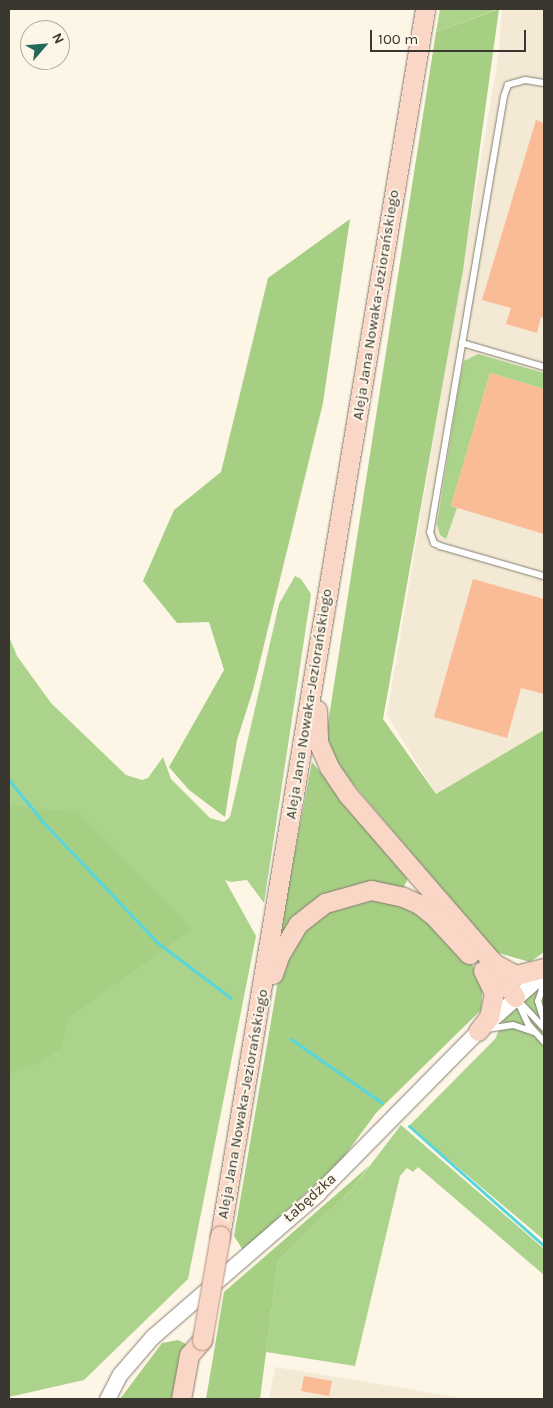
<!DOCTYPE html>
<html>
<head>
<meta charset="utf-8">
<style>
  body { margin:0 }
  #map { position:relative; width:553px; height:1408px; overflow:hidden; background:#fdf6e7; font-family:Karla,sans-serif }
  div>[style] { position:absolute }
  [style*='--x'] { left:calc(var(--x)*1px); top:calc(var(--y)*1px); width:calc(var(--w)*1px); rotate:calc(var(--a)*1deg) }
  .built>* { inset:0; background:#f3e9d4 }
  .green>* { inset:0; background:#abd38b }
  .forest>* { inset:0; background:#a6cf84 }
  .stream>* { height:3px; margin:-1.5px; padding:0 1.5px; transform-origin:1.5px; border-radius:1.5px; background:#59d6dc }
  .building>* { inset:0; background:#fabc96 }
  .roads { filter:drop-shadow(0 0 1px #837d6f) drop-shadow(0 0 1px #837d6f) }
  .service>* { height:6px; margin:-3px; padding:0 3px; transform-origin:3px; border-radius:3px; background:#fff }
  .tertiary>* { height:15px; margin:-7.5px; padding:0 7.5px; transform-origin:7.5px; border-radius:7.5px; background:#fff }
  .primary>* { height:19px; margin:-9.5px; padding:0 9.5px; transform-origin:9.5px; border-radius:9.5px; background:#fad6c6 }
  .bridges { filter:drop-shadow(0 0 1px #b48c79) drop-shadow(0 0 1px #b48c79) }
  .primary-bridge>* { height:19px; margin:-9.5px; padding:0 9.5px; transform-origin:9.5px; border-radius:9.5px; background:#fad6c6 }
  span { translate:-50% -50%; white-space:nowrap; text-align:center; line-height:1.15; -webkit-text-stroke:4px #fdf6e7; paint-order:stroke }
  .street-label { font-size:15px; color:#3a3731 }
  .frame { position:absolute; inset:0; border:10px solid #3a3731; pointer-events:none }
  .north { position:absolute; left:20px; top:20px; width:50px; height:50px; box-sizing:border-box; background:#fdf6e7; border:1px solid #afaa9e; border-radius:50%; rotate:63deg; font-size:14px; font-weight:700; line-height:20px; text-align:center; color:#3a3731 }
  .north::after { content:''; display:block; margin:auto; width:18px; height:22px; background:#24685a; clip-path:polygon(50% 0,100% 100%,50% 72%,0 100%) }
  .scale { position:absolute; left:370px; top:30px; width:156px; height:22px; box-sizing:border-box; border:2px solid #3a3731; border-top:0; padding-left:6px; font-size:15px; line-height:18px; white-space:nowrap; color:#3a3731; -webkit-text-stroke:4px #fdf6e7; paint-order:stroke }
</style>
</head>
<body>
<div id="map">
  <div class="built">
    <div style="clip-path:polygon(502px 9px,544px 9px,544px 730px,436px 794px,387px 715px,499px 52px)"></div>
    <div style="clip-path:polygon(275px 1367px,468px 1399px,269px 1399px)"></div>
  </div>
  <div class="green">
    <div style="clip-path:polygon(440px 9px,498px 9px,436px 32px)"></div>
    <div style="clip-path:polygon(478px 354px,544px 373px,544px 389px,490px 373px,451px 506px,457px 508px,446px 539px,440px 535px,437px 524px,459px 386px,464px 361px)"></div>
    <div style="clip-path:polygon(295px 576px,301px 579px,311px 594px,264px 903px,247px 880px,231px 882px,225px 880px,256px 936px,188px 1279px,84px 1380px,9px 1397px,9px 637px,17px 656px,51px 703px,126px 775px,142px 780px,148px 778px,163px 757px,171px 779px,210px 818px,224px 822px,230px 817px,279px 604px)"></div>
    <div style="clip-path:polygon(544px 973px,544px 1240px,409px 1126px,495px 1039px,515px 997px)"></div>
    <div style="clip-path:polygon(401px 1125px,544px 1249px,544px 1275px,418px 1167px,413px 1172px,407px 1168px,400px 1176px,355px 1366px,266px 1352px,278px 1261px,352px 1189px)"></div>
  </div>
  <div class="forest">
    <div style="clip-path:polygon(499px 9px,463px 270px,383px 719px,436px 794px,544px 730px,544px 952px,530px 962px,495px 952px,338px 766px,326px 736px,436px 32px)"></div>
    <div style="clip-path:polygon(350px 219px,323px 403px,253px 690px,237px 740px,225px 817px,189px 790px,169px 767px,224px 670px,209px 622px,177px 623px,143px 581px,174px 510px,221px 472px,268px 278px)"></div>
    <div style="clip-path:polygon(312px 762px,409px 876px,401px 893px,377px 887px,282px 932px,280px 930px)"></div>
    <div style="clip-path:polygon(9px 806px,77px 812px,192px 929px,68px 1018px,61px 1048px,36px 1064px,10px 1074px)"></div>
    <div style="clip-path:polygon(375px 898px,396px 901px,429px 920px,472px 964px,483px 985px,481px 1010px,376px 1113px,340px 1162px,243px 1250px,234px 1236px,280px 969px,295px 936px,333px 906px)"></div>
    <div style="clip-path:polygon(369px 1166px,352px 1189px,278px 1261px,260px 1399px,206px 1399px,224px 1292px)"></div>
    <div style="clip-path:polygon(178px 1340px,186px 1344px,175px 1399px,120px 1399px,162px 1343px)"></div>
  </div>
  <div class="stream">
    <div style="--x:9;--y:780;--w:54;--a:51"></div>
    <div style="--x:43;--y:822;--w:167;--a:46.5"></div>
    <div style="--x:158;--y:943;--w:91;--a:37"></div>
    <div style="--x:291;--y:1039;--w:111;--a:35.1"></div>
    <div style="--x:409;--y:1126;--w:181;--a:41.6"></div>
  </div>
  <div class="building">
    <div style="clip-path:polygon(536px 120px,544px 123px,544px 318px,541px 317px,537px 333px,506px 324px,511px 308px,482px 300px)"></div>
    <div style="clip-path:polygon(490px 373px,544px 389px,544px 534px,451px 506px)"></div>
    <div style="clip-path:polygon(473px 579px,544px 599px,544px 694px,521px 688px,507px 738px,434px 717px)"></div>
    <div style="clip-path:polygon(304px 1376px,332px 1381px,329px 1396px,301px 1391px)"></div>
  </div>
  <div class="roads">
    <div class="service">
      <div style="--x:544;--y:83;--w:19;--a:-171"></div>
      <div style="--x:525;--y:80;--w:18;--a:164"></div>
      <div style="--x:508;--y:85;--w:12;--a:110"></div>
      <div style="--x:504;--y:96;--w:442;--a:99.6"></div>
      <div style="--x:430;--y:532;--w:12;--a:70"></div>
      <div style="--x:434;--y:543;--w:7;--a:27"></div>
      <div style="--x:440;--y:546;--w:108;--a:16.1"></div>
      <div style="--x:462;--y:343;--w:85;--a:16.3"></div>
      <div style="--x:544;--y:983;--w:19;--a:108"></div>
      <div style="--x:538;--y:1001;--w:21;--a:73"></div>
      <div style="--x:516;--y:998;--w:29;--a:65"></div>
      <div style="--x:528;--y:1024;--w:24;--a:48"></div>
      <div style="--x:516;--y:998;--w:41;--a:47"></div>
      <div style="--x:487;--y:1029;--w:26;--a:-9"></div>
      <div style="--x:513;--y:1025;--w:22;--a:18"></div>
    </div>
    <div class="tertiary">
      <div style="--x:107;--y:1399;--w:28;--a:-63"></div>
      <div style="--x:120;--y:1374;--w:49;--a:-49.1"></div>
      <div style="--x:152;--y:1337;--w:220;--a:-40.9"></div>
      <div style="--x:318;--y:1193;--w:228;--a:-45.4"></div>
      <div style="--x:478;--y:1031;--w:88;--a:-41.3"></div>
    </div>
    <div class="primary">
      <div style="--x:317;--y:710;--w:32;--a:88"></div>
      <div style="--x:318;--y:742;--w:27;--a:66"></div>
      <div style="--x:329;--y:767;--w:34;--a:56"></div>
      <div style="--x:348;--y:795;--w:220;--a:49.1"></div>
      <div style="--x:492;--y:961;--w:43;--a:57.4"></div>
      <div style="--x:495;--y:964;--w:24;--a:28"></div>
      <div style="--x:516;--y:975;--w:29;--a:-14"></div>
      <div style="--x:273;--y:974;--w:21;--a:-71"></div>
      <div style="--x:280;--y:954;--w:35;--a:-59"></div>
      <div style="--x:298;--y:924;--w:34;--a:-38"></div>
      <div style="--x:325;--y:903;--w:48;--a:-15.8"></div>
      <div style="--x:371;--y:890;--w:33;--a:12"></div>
      <div style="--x:403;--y:897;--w:17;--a:24"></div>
      <div style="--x:419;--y:904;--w:19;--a:39"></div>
      <div style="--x:434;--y:916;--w:52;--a:47.4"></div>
      <div style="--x:478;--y:1031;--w:18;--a:-52"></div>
      <div style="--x:489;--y:1017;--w:25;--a:-78"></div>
      <div style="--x:494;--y:993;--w:25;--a:-116"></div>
      <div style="--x:220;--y:1236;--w:1244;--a:-80.51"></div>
      <div style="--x:181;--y:1399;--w:45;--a:-79.7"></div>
      <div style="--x:189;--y:1355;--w:20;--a:-49"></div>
    </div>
  </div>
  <div class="bridges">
    <div class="primary-bridge">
      <div style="--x:202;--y:1340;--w:106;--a:-80.2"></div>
    </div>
  </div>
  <div class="street-label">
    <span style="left:376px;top:305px;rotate:-81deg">Aleja Jana Nowaka-Jeziorańskiego</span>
    <span style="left:309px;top:704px;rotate:-81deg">Aleja Jana Nowaka-Jeziorańskiego</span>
    <span style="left:243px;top:1104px;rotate:-80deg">Aleja Jana Nowaka-Jeziorańskiego</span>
    <span style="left:310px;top:1198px;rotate:-42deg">Łabędzka</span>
  </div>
  <div class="frame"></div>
  <div class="north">N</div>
  <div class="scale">100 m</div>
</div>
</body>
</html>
